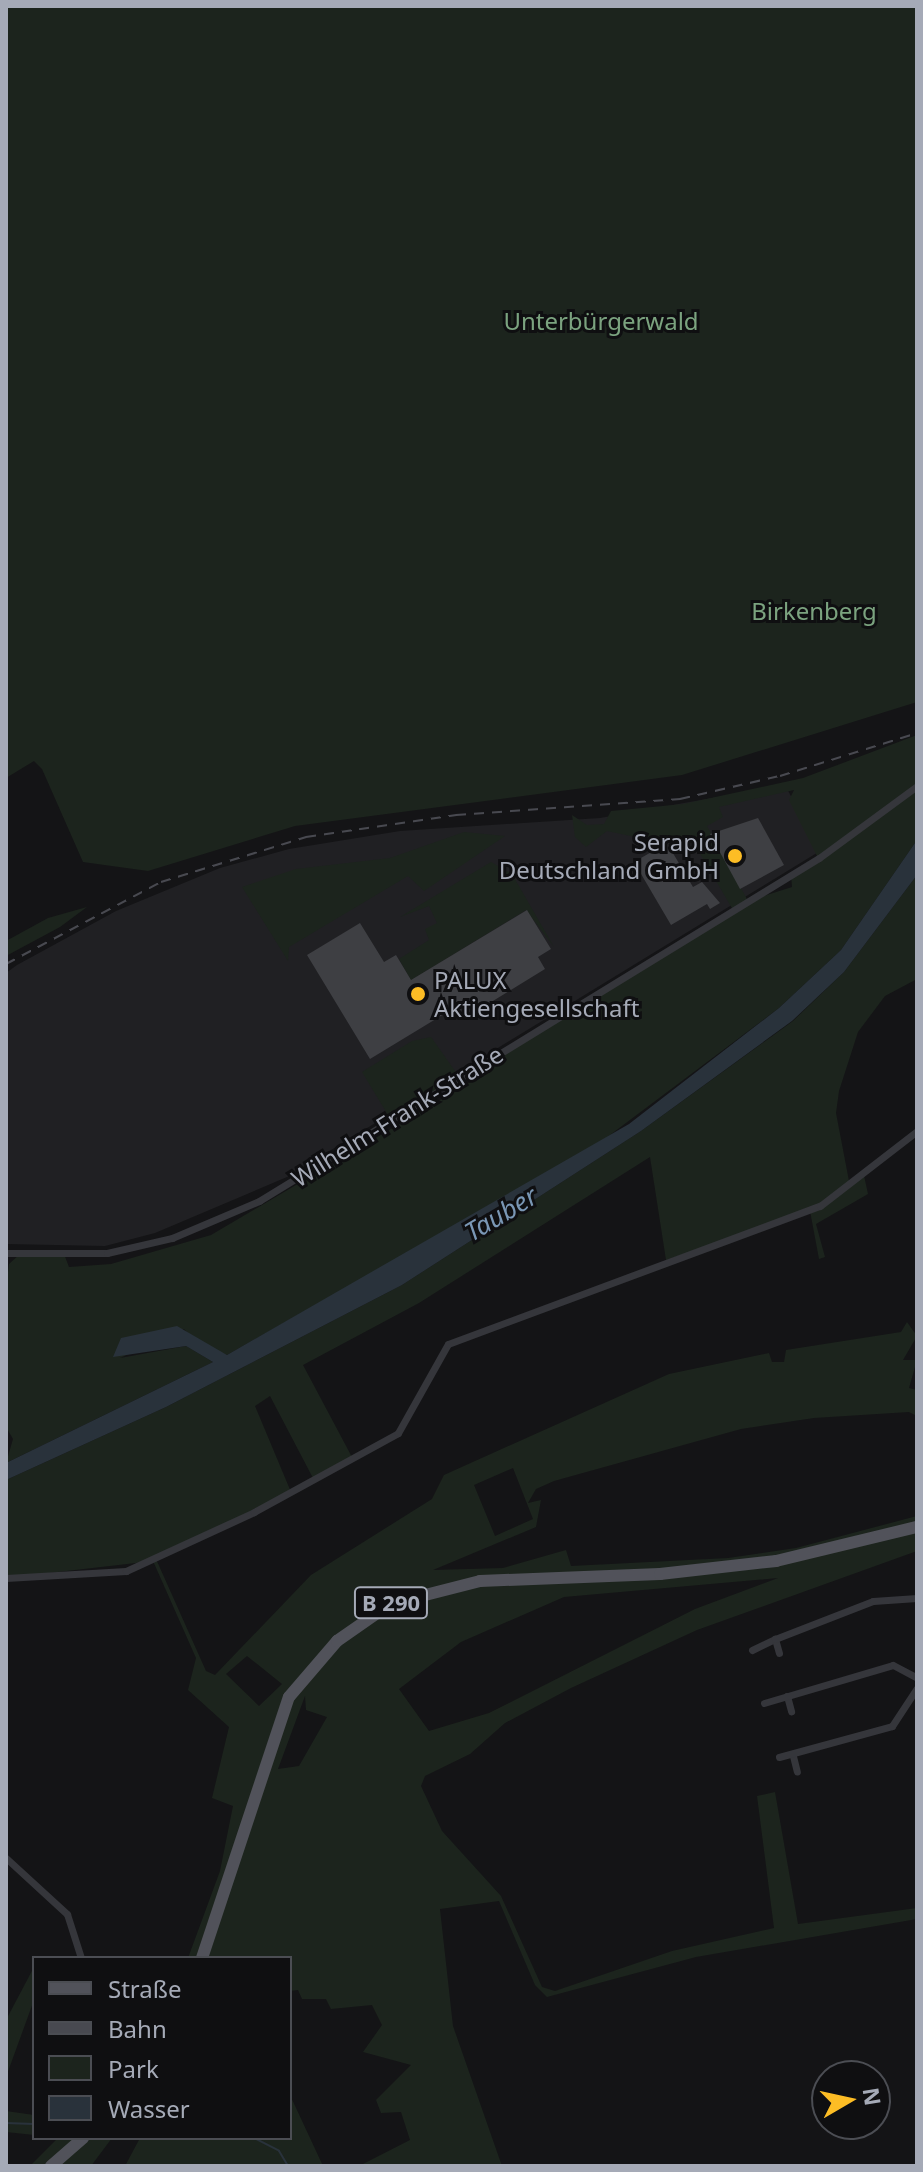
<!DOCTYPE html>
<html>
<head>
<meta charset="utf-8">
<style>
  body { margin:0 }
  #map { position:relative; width:923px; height:2172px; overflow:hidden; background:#141416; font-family:"Noto Sans",sans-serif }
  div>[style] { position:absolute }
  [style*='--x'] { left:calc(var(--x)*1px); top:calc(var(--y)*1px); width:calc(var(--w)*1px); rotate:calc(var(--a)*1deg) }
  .built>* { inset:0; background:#202023 }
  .green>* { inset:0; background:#1c241d }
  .water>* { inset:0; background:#29323b }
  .stream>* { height:2px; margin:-1px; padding:0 1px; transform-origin:1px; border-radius:1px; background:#29323b }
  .building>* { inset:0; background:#3e3f43 }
  .minor>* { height:7px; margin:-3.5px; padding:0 3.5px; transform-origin:3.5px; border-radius:3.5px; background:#35363b }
  .primary>* { height:12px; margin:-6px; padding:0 6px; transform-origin:6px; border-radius:6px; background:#51525a }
  .rail>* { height:2px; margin-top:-1px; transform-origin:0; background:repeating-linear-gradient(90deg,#484950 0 10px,transparent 0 18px) }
  .dots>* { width:22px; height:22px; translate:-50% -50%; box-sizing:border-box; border:4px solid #0f0f11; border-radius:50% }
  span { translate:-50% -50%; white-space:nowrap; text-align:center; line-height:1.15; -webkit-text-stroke:6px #0f0f11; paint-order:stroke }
  .shield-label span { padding:2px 6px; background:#0f0f11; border:2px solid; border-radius:6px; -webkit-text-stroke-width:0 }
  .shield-label { font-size:22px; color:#a5aab7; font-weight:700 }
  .park-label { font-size:24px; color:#7ba37f }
  .poi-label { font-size:24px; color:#a5aab7 }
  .right { translate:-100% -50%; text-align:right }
  .left { translate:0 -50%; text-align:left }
  .street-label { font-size:24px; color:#a5aab7 }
  .water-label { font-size:26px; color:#7a97b5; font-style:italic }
  .frame { position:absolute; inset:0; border:8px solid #a5aab7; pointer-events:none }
  .legend { position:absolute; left:32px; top:1956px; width:260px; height:184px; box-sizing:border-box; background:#0f0f11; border:2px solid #4b4d53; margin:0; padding:10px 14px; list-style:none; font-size:24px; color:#a5aab7 }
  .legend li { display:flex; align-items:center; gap:16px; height:40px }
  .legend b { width:40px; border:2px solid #4b4d53 }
  .north { position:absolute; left:811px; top:2060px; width:80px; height:80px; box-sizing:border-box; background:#0f0f11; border:2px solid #4b4d53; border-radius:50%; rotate:81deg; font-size:22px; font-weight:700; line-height:32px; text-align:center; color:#a5aab7 }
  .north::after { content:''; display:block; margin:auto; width:28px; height:36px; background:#fdbd25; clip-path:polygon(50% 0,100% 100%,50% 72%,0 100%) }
</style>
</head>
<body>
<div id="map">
  <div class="built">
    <div style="clip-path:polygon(785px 785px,820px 851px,287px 1177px,155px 1233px,105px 1246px,6px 1244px,6px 973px,17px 965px,116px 911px,220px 868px,289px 849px,400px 831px,600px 818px)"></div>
  </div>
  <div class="green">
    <div style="clip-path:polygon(6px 6px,917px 6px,917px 702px,682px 775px,295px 826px,148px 871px,83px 862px,42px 769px,34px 761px,6px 778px)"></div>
    <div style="clip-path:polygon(evenodd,917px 735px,917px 840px,841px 950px,779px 1008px,590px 1150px,227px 1355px,195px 1341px,184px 1329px,120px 1358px,186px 1346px,213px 1362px,6px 1463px,13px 1439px,6px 1427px,6px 1288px,9px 1264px,21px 1253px,64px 1254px,69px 1267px,111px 1264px,211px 1235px,491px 1070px,493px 1058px,733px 910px,690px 836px,640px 838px,607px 831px,586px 847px,575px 837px,572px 815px,587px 825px,604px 824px,611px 811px,683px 804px,803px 778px,917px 735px,794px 790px,789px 800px,818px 858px,791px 875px,792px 887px,748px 901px,707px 826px,723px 817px,719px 807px,794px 790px)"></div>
    <div style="clip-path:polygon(464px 832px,505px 836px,424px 891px,408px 876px,289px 947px,288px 961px,242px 887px,296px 869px,390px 858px)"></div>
    <div style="clip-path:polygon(491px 862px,512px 874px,554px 947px,526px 910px,411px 980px,399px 959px,429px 940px,425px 929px,437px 923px,429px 906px,400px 917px)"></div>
    <div style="clip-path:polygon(evenodd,917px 875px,917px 979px,885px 996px,858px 1032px,839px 1091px,836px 1113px,849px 1181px,863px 1171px,868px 1194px,816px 1224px,825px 1257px,819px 1259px,810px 1211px,666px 1260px,650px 1157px,419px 1303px,303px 1365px,353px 1459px,314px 1480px,270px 1396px,255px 1406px,291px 1492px,156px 1559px,206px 1671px,215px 1675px,311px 1575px,432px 1499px,444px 1475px,669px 1374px,769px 1353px,772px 1362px,784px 1362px,786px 1350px,901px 1332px,907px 1322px,917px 1336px,903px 1360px,917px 1360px,909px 1388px,917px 1390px,917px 1416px,909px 1412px,814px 1418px,741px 1429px,554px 1481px,536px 1489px,528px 1503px,541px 1500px,536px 1527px,433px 1570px,503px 1568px,566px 1550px,571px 1566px,728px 1558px,796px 1548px,917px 1516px,917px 1551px,697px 1630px,571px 1688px,505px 1723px,470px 1754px,425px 1776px,421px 1786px,442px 1831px,501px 1896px,542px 1987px,555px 1991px,672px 1951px,774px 1928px,757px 1796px,775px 1792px,798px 1924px,917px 1908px,917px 1919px,696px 1957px,547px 1997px,535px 1985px,499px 1901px,440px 1909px,453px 2026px,502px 2166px,359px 2166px,410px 2140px,401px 2112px,381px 2113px,376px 2100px,411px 2065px,363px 2052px,382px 2025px,372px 2005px,331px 2009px,326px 1999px,302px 1999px,298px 1990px,290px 1991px,290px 1958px,188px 1958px,220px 1871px,233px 1806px,212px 1798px,229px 1727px,188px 1690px,196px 1658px,153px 1561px,6px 1578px,6px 1480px,166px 1407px,402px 1285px,641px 1131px,793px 1021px,844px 972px,917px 875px,513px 1468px,533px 1519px,495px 1536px,474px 1485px,513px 1468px,917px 875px,778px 1578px,695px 1609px,489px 1713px,429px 1731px,399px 1689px,461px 1642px,564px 1597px,778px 1578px,917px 875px,247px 1656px,282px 1684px,259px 1706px,226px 1674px,247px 1656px,917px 875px,305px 1696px,306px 1710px,327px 1717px,299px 1766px,278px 1769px,305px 1696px)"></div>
    <div style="clip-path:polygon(87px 907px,60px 927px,6px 956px,6px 941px,48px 918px)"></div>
    <div style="clip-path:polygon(431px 1037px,460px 1078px,391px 1120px,362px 1072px,412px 1041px)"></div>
    <div style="clip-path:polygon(34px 1967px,34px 2000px,6px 2077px,6px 2020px)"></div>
    <div style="clip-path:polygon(290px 2095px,323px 2166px,125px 2166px,140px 2138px,290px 2138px)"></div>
    <div style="clip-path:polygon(6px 2111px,34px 2115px,34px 2135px,6px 2132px)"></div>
    <div style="clip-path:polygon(58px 2138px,112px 2138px,91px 2166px,30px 2166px)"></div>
  </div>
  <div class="water">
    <div style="clip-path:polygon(917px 840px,917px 875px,844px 972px,792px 1021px,641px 1131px,402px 1285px,166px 1407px,6px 1480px,6px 1463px,213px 1362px,186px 1346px,113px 1357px,121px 1338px,177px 1326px,227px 1355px,629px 1124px,779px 1008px,841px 950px)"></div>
  </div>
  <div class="stream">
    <div style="--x:6;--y:2123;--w:28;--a:2"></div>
    <div style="--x:254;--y:2138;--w:28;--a:27"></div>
    <div style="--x:279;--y:2151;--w:17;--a:59"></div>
  </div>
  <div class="building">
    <div style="clip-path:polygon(758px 818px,784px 865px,740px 889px,710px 834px)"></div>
    <div style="clip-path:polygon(667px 843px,693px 887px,702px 882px,720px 903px,710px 909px,707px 904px,671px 925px,634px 862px)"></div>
    <div style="clip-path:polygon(527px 910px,551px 949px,538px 957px,545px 969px,462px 1020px,454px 1008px,370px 1059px,307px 955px,360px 923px,384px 962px,396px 955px,411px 980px)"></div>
  </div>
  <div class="minor">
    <div style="--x:6;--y:1253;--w:101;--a:0"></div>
    <div style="--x:107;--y:1253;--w:67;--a:-13"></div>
    <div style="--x:172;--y:1238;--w:95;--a:-23"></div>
    <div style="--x:259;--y:1201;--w:657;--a:-31.49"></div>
    <div style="--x:819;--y:858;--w:122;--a:-36.3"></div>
    <div style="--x:6;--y:1578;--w:120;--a:-3.3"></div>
    <div style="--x:126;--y:1571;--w:141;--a:-24.7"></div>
    <div style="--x:254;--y:1512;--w:164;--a:-28.7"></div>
    <div style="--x:398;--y:1433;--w:102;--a:-60.7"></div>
    <div style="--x:448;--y:1344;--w:397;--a:-20.4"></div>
    <div style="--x:820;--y:1206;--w:123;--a:-37.7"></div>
    <div style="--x:752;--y:1650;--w:25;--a:-26"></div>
    <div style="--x:779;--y:1653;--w:15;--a:-106"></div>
    <div style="--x:775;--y:1639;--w:105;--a:-21.2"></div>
    <div style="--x:873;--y:1601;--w:44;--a:-3.9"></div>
    <div style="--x:787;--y:1696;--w:16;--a:75"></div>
    <div style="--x:764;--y:1703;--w:134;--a:-16.4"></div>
    <div style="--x:893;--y:1665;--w:27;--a:28"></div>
    <div style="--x:793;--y:1756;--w:16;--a:76"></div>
    <div style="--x:779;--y:1757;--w:117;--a:-15.3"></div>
    <div style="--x:892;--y:1726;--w:45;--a:-56.7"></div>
    <div style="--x:6;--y:1858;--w:83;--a:42.6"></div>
    <div style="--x:67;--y:1914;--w:46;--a:72.3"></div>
  </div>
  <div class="primary">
    <div style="--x:202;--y:1958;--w:275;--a:-71.6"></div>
    <div style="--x:289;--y:1697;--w:74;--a:-49.4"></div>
    <div style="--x:337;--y:1641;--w:65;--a:-34.9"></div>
    <div style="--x:390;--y:1604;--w:93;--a:-14.3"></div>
    <div style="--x:480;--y:1581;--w:180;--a:-2.2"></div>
    <div style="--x:660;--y:1574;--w:117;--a:-6.4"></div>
    <div style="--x:776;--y:1561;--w:145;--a:-13.6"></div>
    <div style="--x:51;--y:2166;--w:43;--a:-41.2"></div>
  </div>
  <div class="rail">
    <div style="--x:6;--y:964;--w:175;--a:-27.9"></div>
    <div style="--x:161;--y:882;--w:152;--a:-17.2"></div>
    <div style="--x:306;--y:837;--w:152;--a:-8.3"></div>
    <div style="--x:456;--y:815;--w:225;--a:-4.1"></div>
    <div style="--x:680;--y:799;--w:103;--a:-13"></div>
    <div style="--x:780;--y:776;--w:144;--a:-17.4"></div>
  </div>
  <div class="dots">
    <div style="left:735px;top:856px;background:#fdbd25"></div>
    <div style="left:418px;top:994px;background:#fdbd25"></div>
  </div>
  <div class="shield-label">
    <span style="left:391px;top:1603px">B 290</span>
  </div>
  <div class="park-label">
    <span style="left:601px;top:321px">Unterbürgerwald</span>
    <span style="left:814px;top:611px">Birkenberg</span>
  </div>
  <div class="poi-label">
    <span class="right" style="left:719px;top:856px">Serapid<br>Deutschland GmbH</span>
    <span class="left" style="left:434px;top:994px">PALUX<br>Aktiengesellschaft</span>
  </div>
  <div class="street-label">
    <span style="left:397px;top:1116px;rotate:-32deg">Wilhelm-Frank-Straße</span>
  </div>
  <div class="water-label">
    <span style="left:501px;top:1214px;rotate:-31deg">Tauber</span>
  </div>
  <div class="frame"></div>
  <ul class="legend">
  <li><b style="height:10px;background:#51525a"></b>Straße</li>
  <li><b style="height:10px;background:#484950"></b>Bahn</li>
  <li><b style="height:22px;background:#1c241d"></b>Park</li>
  <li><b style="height:22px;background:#29323b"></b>Wasser</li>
  </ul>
  <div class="north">N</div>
</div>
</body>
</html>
